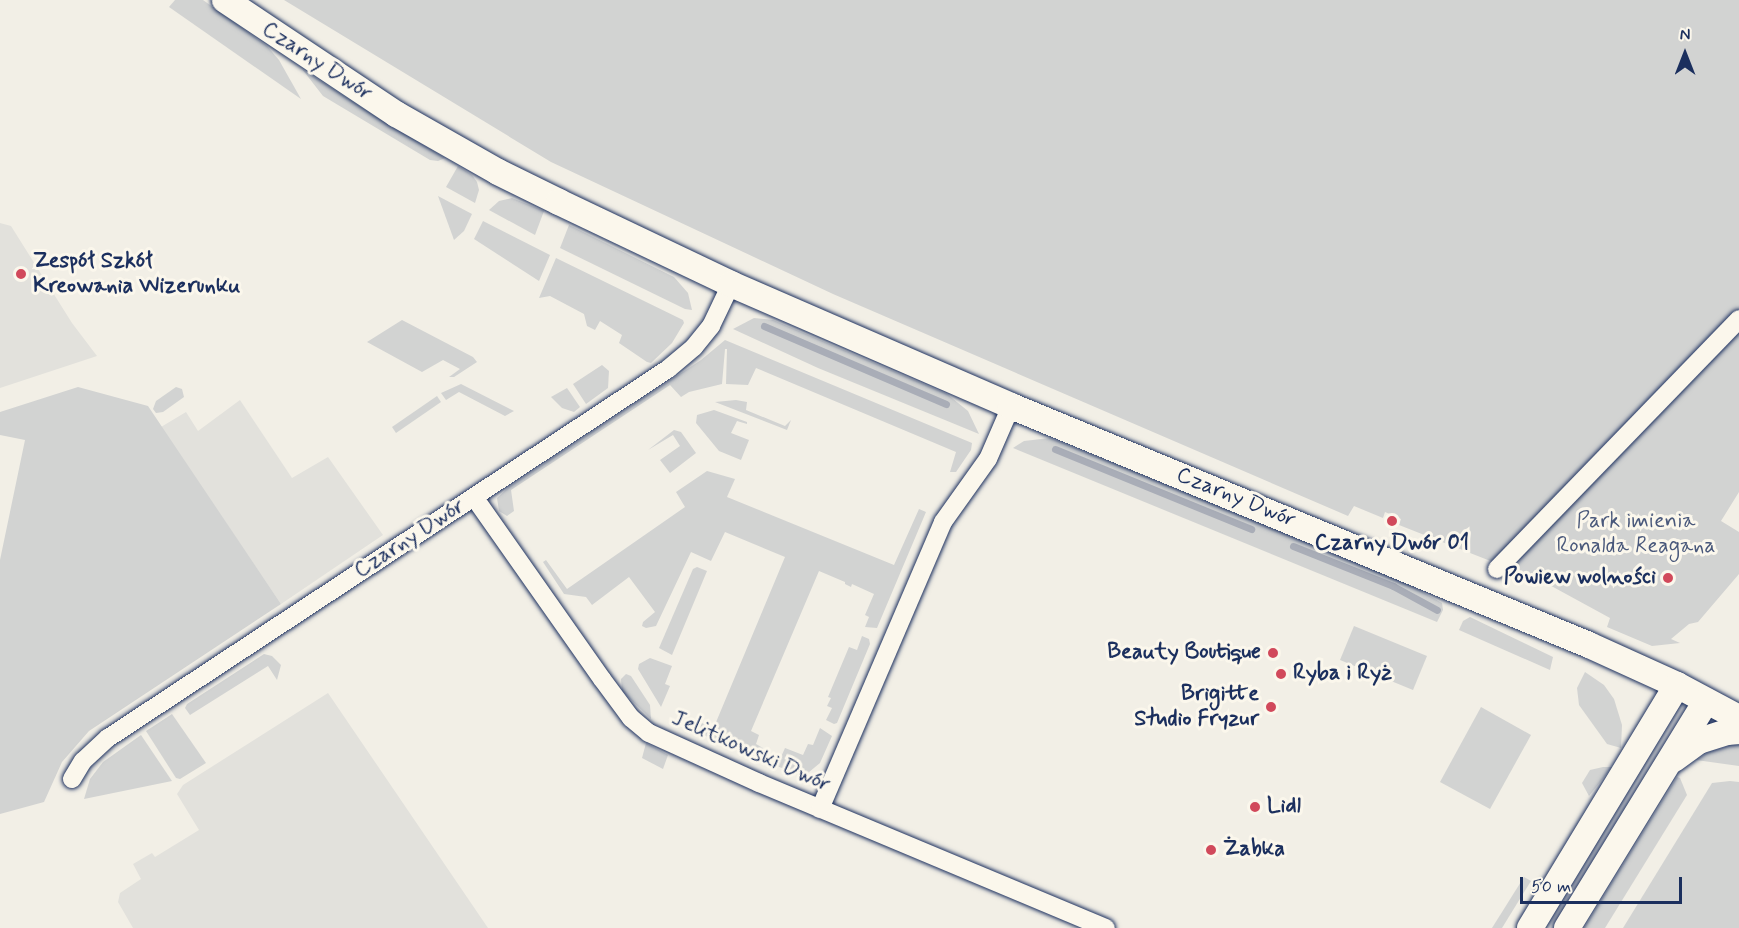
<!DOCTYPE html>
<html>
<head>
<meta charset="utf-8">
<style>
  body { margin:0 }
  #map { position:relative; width:1739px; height:928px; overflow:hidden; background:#f2efe6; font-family:Mynerve,sans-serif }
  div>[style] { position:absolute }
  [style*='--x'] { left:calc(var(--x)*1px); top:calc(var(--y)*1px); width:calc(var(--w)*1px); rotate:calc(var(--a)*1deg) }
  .built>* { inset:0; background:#e2e1dc }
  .green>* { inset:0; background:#d2d3d2 }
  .stream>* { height:7px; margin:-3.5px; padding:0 3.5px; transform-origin:3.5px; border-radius:3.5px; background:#a9adb7 }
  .roads { filter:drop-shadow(0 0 2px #1b2f5e) drop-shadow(0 0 2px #1b2f5e) }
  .street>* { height:18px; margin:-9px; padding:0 9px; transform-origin:9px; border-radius:9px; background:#fbf7ec }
  .secondary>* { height:26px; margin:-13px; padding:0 13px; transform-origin:13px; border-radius:13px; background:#fbf7ec }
  .dots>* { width:16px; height:16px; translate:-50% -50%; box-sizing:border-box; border:3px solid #fbf7ec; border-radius:50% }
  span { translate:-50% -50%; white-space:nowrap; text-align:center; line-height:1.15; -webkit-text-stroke:6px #fbf7ec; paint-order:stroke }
  .street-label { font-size:22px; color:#1b2f5e }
  .poi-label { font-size:22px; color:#1b2f5e; font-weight:700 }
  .left { translate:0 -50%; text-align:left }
  .right { translate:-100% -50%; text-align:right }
  .park-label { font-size:22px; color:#49587b }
  .north { position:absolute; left:1655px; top:24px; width:60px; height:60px; -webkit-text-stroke:4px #fbf7ec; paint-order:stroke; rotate:0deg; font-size:16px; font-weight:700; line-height:24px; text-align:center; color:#1b2f5e }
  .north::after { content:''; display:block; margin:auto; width:21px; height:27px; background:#1b2f5e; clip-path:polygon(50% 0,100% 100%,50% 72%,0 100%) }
  .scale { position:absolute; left:1520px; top:877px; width:162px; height:27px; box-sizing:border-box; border:3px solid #1b2f5e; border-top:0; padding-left:8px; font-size:18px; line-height:21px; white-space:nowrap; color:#1b2f5e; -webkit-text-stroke:4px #fbf7ec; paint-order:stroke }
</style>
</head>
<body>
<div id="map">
  <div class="built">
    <div style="clip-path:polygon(0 223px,11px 226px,72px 323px,97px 356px,0 388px)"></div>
    <div style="clip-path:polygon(240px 400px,292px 478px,328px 457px,383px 535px,281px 604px,161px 427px,186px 412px,198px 431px)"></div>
    <div style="clip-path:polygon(328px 693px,488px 928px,133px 928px,118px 902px,120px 893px,141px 879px,133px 864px,152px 853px,155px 857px,199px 830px,177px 794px,183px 785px)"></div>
  </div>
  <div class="green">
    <div style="clip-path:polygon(175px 0,203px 0,267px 46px,279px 60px,301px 99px,169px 7px)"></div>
    <div style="clip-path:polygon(284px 0,1739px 0,1739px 492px,1721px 521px,1739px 532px,1739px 574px,1698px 622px,1689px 624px,1671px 639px,1680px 643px,1652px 646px,1607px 627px,1610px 618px,1544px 582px,1399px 525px,1401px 519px,1385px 512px,1383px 518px,1354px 506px,1348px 516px,833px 294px,551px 162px)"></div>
    <div style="clip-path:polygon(302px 69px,367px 111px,445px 158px,438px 161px,430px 160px,323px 96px)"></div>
    <div style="clip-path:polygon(458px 166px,472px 175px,477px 182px,479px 190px,475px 203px,446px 187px)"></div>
    <div style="clip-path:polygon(438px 196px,472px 214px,464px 231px,454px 240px)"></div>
    <div style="clip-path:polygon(512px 198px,544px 211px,535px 235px,489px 210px,499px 201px)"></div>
    <div style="clip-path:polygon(483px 221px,550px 255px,539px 281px,474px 239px)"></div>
    <div style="clip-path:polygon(569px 225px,674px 277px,688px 293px,692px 310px,685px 309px,560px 248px)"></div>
    <div style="clip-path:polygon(556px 258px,683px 320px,684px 323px,672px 343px,651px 363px,647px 362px,619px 343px,622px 335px,600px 321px,595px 330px,587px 326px,584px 314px,550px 296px,539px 298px)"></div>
    <div style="clip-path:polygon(754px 318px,773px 320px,947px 394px,968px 411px,979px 434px,818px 368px,733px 329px)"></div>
    <div style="clip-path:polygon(402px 320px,473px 357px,477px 362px,454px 377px,449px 377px,460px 369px,443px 360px,422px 372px,367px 342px)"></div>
    <div style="clip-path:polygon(725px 340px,972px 443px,971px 450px,956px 472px,950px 472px,956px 452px,756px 368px,748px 385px,726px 384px,727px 349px,725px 349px,722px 384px,689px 392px,681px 397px,670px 385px,511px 490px,514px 511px,507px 516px,499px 511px,497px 498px,509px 487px,701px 360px)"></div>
    <div style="clip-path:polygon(602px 365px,609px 371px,608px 388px,586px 404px,573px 384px)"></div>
    <div style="clip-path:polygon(461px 384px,514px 411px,505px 416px,459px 392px,446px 400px,441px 393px)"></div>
    <div style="clip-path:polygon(78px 387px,148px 406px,281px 604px,89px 731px,62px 762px,44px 802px,0 814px,0 560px,25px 440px,0 435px,0 412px)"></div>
    <div style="clip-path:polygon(176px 387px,182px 389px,184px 397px,163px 412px,156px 413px,153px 409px,156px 401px)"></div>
    <div style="clip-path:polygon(567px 388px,580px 407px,574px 412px,562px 408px,551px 397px)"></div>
    <div style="clip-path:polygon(437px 396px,441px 402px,396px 433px,392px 427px)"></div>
    <div style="clip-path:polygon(736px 400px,747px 402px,746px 410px,785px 426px,791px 420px,787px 430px,715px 402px)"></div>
    <div style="clip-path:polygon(714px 410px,747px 422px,747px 424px,737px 421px,731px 433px,749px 440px,741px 460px,719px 451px,696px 423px,697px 415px)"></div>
    <div style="clip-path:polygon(674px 430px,681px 432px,696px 453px,670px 473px,660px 460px,680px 446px,673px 435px,648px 450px)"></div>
    <div style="clip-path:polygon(1050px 438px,1388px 573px,1442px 603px,1443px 610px,1437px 622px,1013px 448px,1024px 441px)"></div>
    <div style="clip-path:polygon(707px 471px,735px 479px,727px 497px,894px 565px,919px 509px,926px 512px,877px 628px,865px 627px,869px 617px,865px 615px,874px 594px,852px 584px,851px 587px,845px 584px,845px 582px,819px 571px,751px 731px,759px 735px,756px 744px,763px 748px,758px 758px,694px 731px,698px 722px,714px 727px,785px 557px,725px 532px,711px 561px,691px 552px,656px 626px,646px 628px,642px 626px,643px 622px,655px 612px,629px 577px,592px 605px,586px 597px,564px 594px,543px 562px,546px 560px,567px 589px,685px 507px,676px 492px)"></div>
    <div style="clip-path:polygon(697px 567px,707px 571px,672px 655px,659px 648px,693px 569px)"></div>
    <div style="clip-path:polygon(1470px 617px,1553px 657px,1550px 670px,1459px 630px,1463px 621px)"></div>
    <div style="clip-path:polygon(1354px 626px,1427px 656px,1413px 690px,1340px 660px)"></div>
    <div style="clip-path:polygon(862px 636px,869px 639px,870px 644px,837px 723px,834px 724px,826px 720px,832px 708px,827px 706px,831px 698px,828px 697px,849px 647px,857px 650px)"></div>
    <div style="clip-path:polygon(264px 654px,272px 656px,281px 665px,277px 680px,268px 666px,190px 715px,185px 708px,187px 704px)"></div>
    <div style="clip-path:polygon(650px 658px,672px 666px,665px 684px,670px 686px,661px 707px,638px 669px,639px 664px)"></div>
    <div style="clip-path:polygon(1585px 672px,1604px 685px,1614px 699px,1622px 725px,1621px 748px,1607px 744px,1579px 705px,1577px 688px)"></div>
    <div style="clip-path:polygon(626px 674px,631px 676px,650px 705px,651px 719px,622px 691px,621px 679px)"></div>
    <div style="clip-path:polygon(1481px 707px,1531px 735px,1490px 809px,1440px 782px)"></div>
    <div style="clip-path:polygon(172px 714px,206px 763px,180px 779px,176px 778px,146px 731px)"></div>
    <div style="clip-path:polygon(820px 728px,832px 736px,820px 763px,803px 777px,777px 766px,785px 748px,803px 755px,808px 744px,813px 745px)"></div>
    <div style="clip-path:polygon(141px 735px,172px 781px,84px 799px,90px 779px,103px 762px)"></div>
    <div style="clip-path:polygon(646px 743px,668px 755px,663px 769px,642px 758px)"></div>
    <div style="clip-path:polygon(1735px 744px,1739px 745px,1739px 766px,1696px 760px,1709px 752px)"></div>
    <div style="clip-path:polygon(1603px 767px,1612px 767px,1589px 796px,1582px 783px,1590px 770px)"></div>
    <div style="clip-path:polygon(1677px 777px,1680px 778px,1687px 795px,1605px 928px,1584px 928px)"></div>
    <div style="clip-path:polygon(1730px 781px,1739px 782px,1739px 928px,1623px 928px,1712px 783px)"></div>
    <div style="clip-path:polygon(1524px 877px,1531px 881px,1502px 928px,1492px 928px)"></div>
  </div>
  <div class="stream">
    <div style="--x:764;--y:326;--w:198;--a:23.2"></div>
    <div style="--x:1055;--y:449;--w:212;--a:22.2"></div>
    <div style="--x:1293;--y:546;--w:108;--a:21.8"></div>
    <div style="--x:1393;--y:586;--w:50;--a:28.6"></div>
  </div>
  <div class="roads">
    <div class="street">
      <div style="--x:474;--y:497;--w:223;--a:54.9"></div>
      <div style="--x:602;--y:679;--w:49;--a:53.4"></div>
      <div style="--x:631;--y:718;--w:23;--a:40"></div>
      <div style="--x:649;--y:733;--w:121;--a:24.4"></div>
      <div style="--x:759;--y:783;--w:376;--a:22.7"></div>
      <div style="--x:1497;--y:569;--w:348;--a:-45.9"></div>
      <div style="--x:72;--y:779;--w:21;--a:-59"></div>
      <div style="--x:83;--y:761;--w:34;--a:-43"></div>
      <div style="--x:108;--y:738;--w:671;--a:-33.38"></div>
      <div style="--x:668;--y:369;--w:34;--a:-40"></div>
      <div style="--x:694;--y:347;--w:27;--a:-51"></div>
      <div style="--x:711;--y:326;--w:47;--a:-64.5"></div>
      <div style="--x:820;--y:809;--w:312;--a:-66.8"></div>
      <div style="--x:943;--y:522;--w:77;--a:-54.5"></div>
      <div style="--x:988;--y:459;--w:58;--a:-66.5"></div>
    </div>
    <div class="secondary">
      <div style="--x:225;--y:0;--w:206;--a:33.7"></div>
      <div style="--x:396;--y:114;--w:117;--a:29.6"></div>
      <div style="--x:498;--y:172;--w:68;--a:26.2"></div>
      <div style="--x:559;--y:202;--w:191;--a:25.5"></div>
      <div style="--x:731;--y:284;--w:305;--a:23.5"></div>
      <div style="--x:1011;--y:406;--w:625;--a:22.46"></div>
      <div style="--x:1589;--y:645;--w:97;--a:24.4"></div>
      <div style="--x:1677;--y:685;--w:70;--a:28"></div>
      <div style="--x:1674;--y:759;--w:31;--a:-36"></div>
      <div style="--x:1699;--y:741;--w:29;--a:-18"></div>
      <div style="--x:1727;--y:732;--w:12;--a:-5"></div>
      <div style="--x:1530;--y:928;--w:284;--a:-58.8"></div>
      <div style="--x:1567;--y:928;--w:266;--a:-58.5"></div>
    </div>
  </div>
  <div class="dots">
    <div style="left:21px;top:274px;background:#d1495b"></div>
    <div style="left:1392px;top:521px;background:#d1495b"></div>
    <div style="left:1668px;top:578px;background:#d1495b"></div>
    <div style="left:1273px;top:653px;background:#d1495b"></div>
    <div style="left:1281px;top:674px;background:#d1495b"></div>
    <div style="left:1271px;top:707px;background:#d1495b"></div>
    <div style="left:1255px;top:807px;background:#d1495b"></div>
    <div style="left:1211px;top:850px;background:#d1495b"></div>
  </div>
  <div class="street-label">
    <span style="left:317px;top:62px;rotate:33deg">Czarny Dwór</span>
    <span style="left:1236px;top:498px;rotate:22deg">Czarny Dwór</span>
    <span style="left:410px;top:539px;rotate:-33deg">Czarny Dwór</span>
    <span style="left:751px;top:752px;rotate:24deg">Jelitkowski Dwór</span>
  </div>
  <div class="poi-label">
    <span class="left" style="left:33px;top:274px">Zespół Szkół<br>Kreowania Wizerunku</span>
    <span style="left:1392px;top:544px">Czarny Dwór 01</span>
    <span class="right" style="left:1656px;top:578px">Powiew wolności</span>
    <span class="right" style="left:1261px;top:653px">Beauty Boutique</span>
    <span class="left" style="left:1293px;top:674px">Ryba i Ryż</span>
    <span class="right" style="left:1259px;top:707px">Brigitte<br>Studio Fryzur</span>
    <span class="left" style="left:1267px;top:807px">Lidl</span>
    <span class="left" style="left:1223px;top:850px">Żabka</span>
  </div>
  <div class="park-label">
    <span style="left:1636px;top:534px">Park imienia<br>Ronalda Reagana</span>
  </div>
  <div class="north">N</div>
  <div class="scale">50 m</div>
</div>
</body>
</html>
